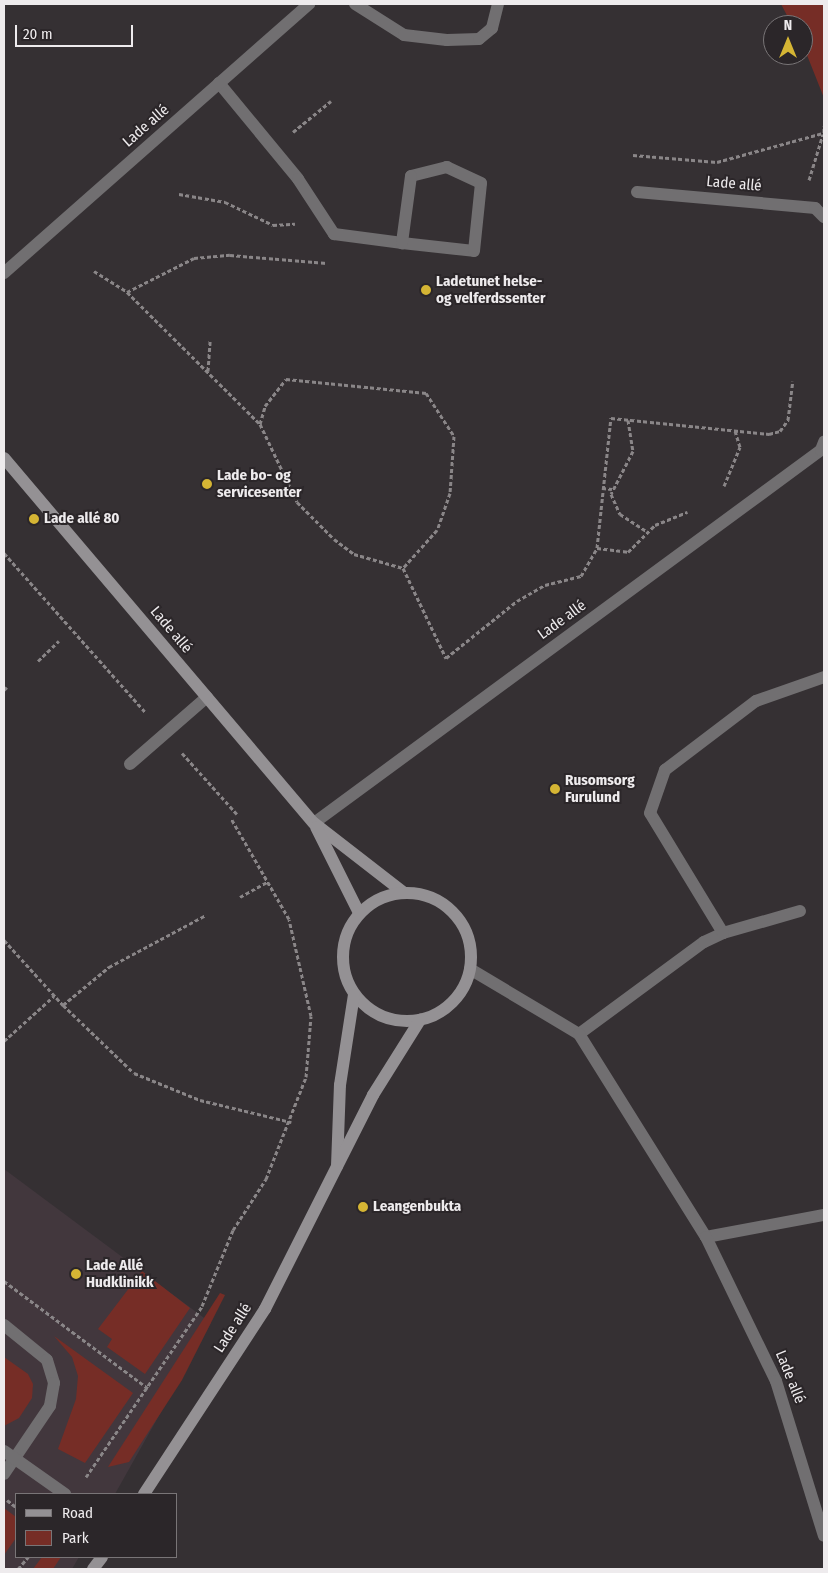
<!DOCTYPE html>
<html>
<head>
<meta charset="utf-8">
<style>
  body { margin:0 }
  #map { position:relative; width:828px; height:1573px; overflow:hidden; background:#353033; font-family:"Fira Sans Condensed",sans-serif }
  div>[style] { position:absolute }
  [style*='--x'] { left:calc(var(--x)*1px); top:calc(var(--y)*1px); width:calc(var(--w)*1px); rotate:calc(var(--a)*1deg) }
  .built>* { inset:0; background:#42373d }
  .green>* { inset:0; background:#762d26 }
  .path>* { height:3px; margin-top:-1.5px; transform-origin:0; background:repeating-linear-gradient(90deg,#8a8688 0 4px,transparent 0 6.5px) }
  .lane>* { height:12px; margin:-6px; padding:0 6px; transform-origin:6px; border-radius:6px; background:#716f71 }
  .street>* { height:12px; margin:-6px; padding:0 6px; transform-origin:6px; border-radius:6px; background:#716f71 }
  .secondary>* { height:12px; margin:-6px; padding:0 6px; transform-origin:6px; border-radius:6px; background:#949194 }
  .secondary>.ring { margin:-6px; padding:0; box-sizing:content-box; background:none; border:12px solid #949194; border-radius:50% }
  .dots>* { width:14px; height:14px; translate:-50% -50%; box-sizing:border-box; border:2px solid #2b2629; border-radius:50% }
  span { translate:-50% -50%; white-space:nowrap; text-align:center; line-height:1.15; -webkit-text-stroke:4px #2b2629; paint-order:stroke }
  .street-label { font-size:15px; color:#eeebed }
  .poi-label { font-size:15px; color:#eeebed; font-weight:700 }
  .left { translate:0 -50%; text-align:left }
  .frame { position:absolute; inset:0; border:5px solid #eeebed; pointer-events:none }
  .legend { position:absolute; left:15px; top:1493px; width:162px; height:65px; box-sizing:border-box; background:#2b2629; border:1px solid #797577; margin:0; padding:6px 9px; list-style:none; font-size:15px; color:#eeebed }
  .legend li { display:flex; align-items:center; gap:10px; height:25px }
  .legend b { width:25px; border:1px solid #797577 }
  .north { position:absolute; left:763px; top:15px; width:50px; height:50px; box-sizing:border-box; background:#2b2629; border:1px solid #797577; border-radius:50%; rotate:0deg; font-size:14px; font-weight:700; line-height:20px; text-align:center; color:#eeebed }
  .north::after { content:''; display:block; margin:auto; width:18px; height:22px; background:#d5b534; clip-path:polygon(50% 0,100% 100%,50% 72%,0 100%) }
  .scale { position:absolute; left:15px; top:25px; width:118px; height:22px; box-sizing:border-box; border:2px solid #eeebed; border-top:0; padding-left:6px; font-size:15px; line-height:18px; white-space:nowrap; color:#eeebed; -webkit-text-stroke:4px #2b2629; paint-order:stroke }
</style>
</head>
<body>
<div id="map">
  <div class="built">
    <div style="clip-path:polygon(4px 1169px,211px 1323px,115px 1494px,16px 1494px,16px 1557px,79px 1557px,72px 1569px,4px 1569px)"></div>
  </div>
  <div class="green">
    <div style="clip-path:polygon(781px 4px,824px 4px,824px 98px,803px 45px,803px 25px,792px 25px)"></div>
    <div style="clip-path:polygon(142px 1271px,190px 1308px,145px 1374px,107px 1347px,112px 1339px,98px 1329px)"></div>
    <div style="clip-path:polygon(220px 1293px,225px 1295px,182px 1380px,129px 1462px,108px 1467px)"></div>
    <div style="clip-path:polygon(54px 1336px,133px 1393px,85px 1463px,58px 1449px,76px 1399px,78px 1376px,72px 1357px)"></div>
    <div style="clip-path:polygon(4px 1357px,28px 1374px,33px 1384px,32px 1398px,19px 1418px,4px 1426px)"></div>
    <div style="clip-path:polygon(4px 1508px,16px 1517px,16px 1538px,4px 1555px)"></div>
    <div style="clip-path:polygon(42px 1557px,61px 1557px,53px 1569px,33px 1569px)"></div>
  </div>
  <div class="path">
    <div style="--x:293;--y:132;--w:49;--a:-39.2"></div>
    <div style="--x:824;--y:133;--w:7;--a:-90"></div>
    <div style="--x:633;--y:155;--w:84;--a:4.8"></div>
    <div style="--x:717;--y:162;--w:110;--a:-15.3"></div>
    <div style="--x:809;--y:180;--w:48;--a:-73.1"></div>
    <div style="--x:179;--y:194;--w:47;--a:9.9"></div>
    <div style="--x:225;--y:202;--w:53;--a:25.6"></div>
    <div style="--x:273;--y:225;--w:22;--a:-3"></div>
    <div style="--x:94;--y:271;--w:39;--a:32"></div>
    <div style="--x:127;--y:292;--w:187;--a:44.8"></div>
    <div style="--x:260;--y:424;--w:86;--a:64.6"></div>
    <div style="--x:297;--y:502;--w:52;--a:45"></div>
    <div style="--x:334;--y:539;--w:25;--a:37"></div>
    <div style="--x:354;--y:554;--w:51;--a:15.9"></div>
    <div style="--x:403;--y:568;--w:100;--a:64.5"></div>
    <div style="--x:446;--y:658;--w:91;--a:-38.8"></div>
    <div style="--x:517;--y:601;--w:32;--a:-30"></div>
    <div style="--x:545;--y:585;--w:37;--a:-14"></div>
    <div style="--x:581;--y:576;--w:32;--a:-60"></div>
    <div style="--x:597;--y:548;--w:131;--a:-83.9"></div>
    <div style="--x:611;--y:418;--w:159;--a:5.8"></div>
    <div style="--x:769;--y:434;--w:11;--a:-15"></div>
    <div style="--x:780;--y:431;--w:14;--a:-54"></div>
    <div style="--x:788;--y:420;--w:39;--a:-83"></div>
    <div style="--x:127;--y:292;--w:75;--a:-26.9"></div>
    <div style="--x:194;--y:258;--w:36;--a:-5"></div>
    <div style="--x:230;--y:255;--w:97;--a:4.7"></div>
    <div style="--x:208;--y:371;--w:31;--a:-86"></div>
    <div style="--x:628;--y:420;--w:31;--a:81"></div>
    <div style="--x:633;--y:451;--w:48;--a:117.1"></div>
    <div style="--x:611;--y:494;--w:22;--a:66"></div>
    <div style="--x:620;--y:514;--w:33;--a:33"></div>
    <div style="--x:260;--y:424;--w:19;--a:-74"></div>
    <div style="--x:265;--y:406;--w:34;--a:-52"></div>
    <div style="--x:286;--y:379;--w:141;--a:5.7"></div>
    <div style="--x:426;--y:393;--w:51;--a:56.9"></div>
    <div style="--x:454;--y:436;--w:57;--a:94"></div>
    <div style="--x:450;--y:493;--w:39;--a:109"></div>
    <div style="--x:437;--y:530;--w:51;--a:131.8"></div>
    <div style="--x:724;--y:486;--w:42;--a:-67.7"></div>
    <div style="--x:740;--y:447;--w:17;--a:-107"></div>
    <div style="--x:602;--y:488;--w:10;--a:6"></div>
    <div style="--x:597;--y:548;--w:31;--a:7"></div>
    <div style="--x:628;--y:552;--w:38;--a:-45"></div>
    <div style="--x:655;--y:525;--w:35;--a:-22"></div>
    <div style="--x:4;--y:553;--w:214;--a:48.4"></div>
    <div style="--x:38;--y:661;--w:29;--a:-44"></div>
    <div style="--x:4;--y:690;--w:4;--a:-45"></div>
    <div style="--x:182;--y:753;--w:82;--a:48"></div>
    <div style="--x:240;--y:897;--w:31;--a:-29"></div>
    <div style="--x:4;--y:940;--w:88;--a:47.8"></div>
    <div style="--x:63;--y:1005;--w:98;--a:43.8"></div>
    <div style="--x:134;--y:1073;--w:71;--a:22.2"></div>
    <div style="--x:200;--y:1100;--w:94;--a:13.6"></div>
    <div style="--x:63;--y:1005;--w:60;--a:-39.6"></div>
    <div style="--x:109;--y:967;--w:110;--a:-28.2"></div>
    <div style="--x:4;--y:1041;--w:67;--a:-42"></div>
    <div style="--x:4;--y:1281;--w:181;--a:36.7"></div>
    <div style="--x:86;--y:1477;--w:207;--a:-55.8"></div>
    <div style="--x:202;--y:1306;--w:82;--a:-67.8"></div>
    <div style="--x:233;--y:1230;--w:61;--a:-57.1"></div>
    <div style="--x:266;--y:1179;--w:110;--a:-68.6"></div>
    <div style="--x:306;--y:1077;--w:61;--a:-85.3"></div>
    <div style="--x:311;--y:1016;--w:99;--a:-102.8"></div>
    <div style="--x:289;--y:919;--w:116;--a:-119.9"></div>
    <div style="--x:7;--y:1500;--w:11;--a:38"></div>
    <div style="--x:18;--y:1569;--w:16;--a:-50"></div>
  </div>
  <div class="lane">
    <div style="--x:355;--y:4;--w:58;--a:32.3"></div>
    <div style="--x:404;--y:35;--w:43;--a:6.6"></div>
    <div style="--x:447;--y:40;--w:32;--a:-2"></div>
    <div style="--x:479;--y:39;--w:17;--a:-40"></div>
    <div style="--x:492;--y:28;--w:25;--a:-76"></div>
    <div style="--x:219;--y:83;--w:124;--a:50.5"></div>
    <div style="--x:298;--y:179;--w:66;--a:56.8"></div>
    <div style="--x:334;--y:234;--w:69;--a:7.5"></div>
    <div style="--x:402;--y:243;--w:72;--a:6.3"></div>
    <div style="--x:474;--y:251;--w:68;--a:-84.1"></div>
    <div style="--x:481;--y:183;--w:38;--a:-155"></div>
    <div style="--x:447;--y:167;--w:37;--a:166"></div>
    <div style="--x:411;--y:176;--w:68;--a:97.7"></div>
    <div style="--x:637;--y:192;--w:179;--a:5.1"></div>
    <div style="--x:815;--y:208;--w:13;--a:45"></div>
    <div style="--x:130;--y:764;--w:102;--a:-41"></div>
    <div style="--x:314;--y:823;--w:629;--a:-36.34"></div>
    <div style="--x:821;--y:450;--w:9;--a:-69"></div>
    <div style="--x:723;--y:933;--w:80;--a:-15.9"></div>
    <div style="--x:579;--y:1034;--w:155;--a:-36.4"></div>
    <div style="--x:704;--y:942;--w:21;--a:-25"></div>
    <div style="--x:723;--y:933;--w:140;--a:-121.3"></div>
    <div style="--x:650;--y:813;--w:46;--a:-70.8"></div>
    <div style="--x:665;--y:770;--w:114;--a:-37.2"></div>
    <div style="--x:756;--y:701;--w:72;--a:-19.4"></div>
    <div style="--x:706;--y:1237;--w:120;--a:-10.6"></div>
    <div style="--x:4;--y:1325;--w:55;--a:39.1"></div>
    <div style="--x:47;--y:1360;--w:24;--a:73"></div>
    <div style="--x:54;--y:1383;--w:23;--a:100"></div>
    <div style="--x:50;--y:1406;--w:82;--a:124.1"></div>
  </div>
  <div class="street">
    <div style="--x:4;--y:273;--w:407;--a:-41.4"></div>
    <div style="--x:470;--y:969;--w:127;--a:30.8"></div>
    <div style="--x:579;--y:1034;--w:239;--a:58"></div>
    <div style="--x:706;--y:1237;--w:160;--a:64.1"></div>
    <div style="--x:776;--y:1381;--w:162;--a:72.8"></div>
    <div style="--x:4;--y:1451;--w:75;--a:35.2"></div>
  </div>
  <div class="secondary">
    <div style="--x:4;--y:458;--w:479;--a:49.7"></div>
    <div style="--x:314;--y:823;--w:113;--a:37.8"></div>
    <div style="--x:316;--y:827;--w:96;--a:63.4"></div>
    <div class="ring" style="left:343px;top:893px;width:116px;height:116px"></div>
    <div style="--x:337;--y:1166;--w:81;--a:-87.9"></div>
    <div style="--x:340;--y:1085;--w:91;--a:-81.2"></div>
    <div style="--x:144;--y:1494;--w:221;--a:-56.8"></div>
    <div style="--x:265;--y:1309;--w:240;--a:-63.2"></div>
    <div style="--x:373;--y:1095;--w:89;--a:-57.9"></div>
    <div style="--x:93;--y:1569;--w:15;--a:-53"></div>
  </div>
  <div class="dots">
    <div style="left:426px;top:290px;background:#d5b534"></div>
    <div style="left:207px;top:484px;background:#d5b534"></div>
    <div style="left:34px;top:519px;background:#d5b534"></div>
    <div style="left:555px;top:789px;background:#d5b534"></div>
    <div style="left:363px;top:1207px;background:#d5b534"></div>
    <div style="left:76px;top:1274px;background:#d5b534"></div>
  </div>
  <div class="street-label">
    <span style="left:146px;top:126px;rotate:-41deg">Lade allé</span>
    <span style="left:734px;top:184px;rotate:5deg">Lade allé</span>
    <span style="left:562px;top:620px;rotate:-36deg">Lade allé</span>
    <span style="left:171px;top:630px;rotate:50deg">Lade allé</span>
    <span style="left:233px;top:1328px;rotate:-57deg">Lade allé</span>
    <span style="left:790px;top:1377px;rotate:68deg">Lade allé</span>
  </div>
  <div class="poi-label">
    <span class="left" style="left:436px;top:290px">Ladetunet helse-<br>og velferdssenter</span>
    <span class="left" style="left:217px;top:484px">Lade bo- og<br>servicesenter</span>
    <span class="left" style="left:44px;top:519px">Lade allé 80</span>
    <span class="left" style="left:565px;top:789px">Rusomsorg<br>Furulund</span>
    <span class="left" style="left:373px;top:1207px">Leangenbukta</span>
    <span class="left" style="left:86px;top:1274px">Lade Allé<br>Hudklinikk</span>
  </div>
  <div class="frame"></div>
  <ul class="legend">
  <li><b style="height:6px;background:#949194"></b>Road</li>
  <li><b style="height:14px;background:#762d26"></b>Park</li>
  </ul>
  <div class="north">N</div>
  <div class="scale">20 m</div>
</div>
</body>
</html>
